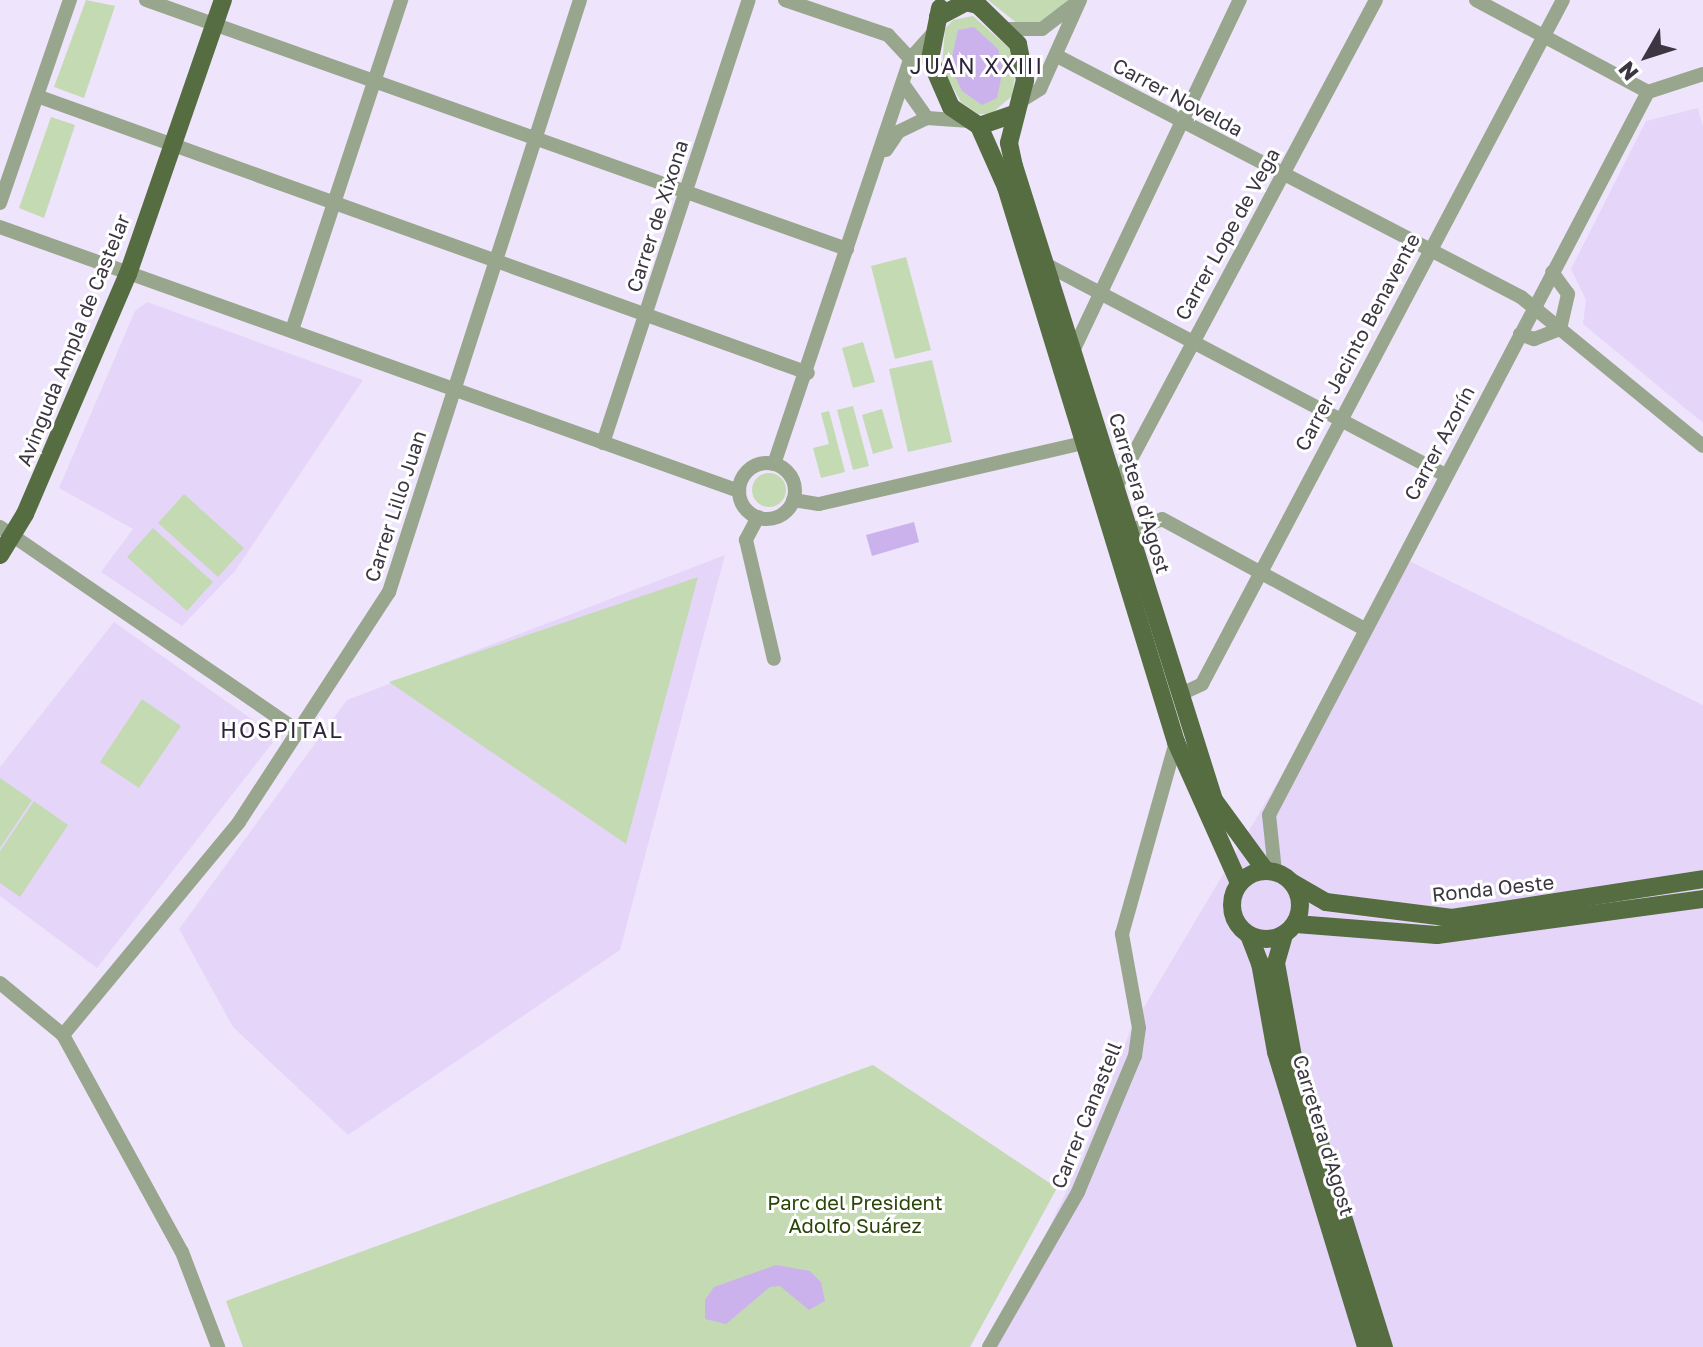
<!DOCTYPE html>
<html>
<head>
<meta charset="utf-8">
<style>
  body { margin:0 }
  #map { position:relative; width:1703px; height:1347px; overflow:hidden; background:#eee4fb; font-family:"Golos Text",sans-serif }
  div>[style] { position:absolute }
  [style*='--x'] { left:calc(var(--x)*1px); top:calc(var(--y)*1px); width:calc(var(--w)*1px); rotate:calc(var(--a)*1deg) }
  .built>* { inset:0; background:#e5d6f9 }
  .green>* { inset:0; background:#c4dab3 }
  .round { border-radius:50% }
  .water>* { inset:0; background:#ccb2ed }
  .minor>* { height:14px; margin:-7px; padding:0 7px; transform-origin:7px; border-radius:7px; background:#98a68d }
  .minor>.ring { margin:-7px; padding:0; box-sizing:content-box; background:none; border:14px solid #98a68d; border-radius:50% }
  .major>* { height:18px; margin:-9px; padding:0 9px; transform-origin:9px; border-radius:9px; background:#556d41 }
  .major>.ring { margin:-9px; padding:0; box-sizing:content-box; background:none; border:18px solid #556d41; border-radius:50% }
  span { translate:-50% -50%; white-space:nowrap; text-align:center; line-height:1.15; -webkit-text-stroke:6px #fff; paint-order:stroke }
  .street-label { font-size:20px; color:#3b3641 }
  .park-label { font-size:20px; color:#2a4607 }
  .neighbourhood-label { font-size:22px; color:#2e243a; letter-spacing:2px }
  .north { position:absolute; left:1607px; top:16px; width:80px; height:80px; -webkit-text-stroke:6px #fff; paint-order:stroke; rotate:231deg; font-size:22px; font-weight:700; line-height:32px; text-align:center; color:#3b3641 }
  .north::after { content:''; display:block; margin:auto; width:28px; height:36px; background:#3b3641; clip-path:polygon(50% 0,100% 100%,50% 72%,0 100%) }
</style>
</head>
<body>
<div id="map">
  <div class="built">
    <div style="clip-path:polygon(1698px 108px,1703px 127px,1703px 423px,1583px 324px,1586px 300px,1571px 269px,1646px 121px)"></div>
    <div style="clip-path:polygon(147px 302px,363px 380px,235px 571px,182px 626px,101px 572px,133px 529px,59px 488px,135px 311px)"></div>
    <div style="clip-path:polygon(725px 555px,620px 950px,348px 1135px,233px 1027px,179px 929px,347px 700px)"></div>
    <div style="clip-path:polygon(1409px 561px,1703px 705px,1703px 1347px,993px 1347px,1083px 1156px,1130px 1031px)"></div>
    <div style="clip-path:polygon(114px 622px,277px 737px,97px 968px,0 896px,0 767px)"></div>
  </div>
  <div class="green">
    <div style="clip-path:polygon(86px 0,115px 6px,84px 98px,54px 87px)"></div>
    <div style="clip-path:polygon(988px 0,1085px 0,1075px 23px,1018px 24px)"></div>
    <div style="clip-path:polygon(973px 16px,1009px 48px,1015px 74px,1012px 96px,991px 114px,978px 114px,961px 102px,942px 68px,945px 29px,953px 20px)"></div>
    <div style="clip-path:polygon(51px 117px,75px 125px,44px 218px,19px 208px)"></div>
    <div style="clip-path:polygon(906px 257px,931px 350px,895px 359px,871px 266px)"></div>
    <div style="clip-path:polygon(863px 342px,875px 382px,853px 388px,842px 348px)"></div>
    <div style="clip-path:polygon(932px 360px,952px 442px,908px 452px,889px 369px)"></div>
    <div style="clip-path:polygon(853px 406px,869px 466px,853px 470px,837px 410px)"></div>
    <div style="clip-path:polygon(882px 409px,893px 448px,873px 454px,862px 415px)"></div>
    <div style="clip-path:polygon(829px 411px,845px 472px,821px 478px,813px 448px,829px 444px,821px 413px)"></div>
    <div class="round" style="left:752px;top:473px;width:34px;height:34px"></div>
    <div style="clip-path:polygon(184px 494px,244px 548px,218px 577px,158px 523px)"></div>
    <div style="clip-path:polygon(153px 528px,213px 582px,187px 611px,127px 557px)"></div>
    <div style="clip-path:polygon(698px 577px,626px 844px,389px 682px)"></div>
    <div style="clip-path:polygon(142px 699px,181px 726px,139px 788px,100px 762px)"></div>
    <div style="clip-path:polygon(0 778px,32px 800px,0 848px)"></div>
    <div style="clip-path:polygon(34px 801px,68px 825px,20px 897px,0 883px,0 851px)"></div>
    <div style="clip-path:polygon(873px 1065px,1057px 1188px,970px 1347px,243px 1347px,226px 1301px)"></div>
  </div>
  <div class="water">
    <div style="clip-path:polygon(974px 27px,998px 49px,1003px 69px,997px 98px,982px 105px,962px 91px,950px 66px,958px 30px)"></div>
    <div style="clip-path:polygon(914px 522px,919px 542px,872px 556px,866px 535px)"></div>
    <div style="clip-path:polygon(776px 1265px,810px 1271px,821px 1282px,825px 1301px,809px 1310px,780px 1286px,770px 1287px,726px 1324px,705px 1319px,705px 1300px,714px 1287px)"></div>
  </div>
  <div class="minor">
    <div style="--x:146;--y:0;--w:744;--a:19.56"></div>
    <div style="--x:785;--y:0;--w:109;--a:18.8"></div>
    <div style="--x:888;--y:35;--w:33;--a:47"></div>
    <div style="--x:1476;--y:0;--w:195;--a:28.1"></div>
    <div style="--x:1009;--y:29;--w:33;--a:0"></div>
    <div style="--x:1042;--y:29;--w:43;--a:-37.4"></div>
    <div style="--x:1059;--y:57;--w:521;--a:27.45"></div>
    <div style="--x:1521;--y:297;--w:235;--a:39.3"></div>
    <div style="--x:903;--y:84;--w:42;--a:54.8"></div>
    <div style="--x:927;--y:118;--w:39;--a:4"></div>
    <div style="--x:37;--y:96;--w:819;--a:19.76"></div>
    <div style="--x:1019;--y:102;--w:25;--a:-32"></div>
    <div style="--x:1040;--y:89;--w:98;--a:-65.8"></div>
    <div style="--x:886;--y:150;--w:22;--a:-56"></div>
    <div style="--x:898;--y:132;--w:32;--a:-26"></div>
    <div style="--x:0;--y:203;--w:215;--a:-71"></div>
    <div style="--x:0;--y:227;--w:785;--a:19.66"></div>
    <div style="--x:1047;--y:265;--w:448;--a:27.8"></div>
    <div style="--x:292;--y:330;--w:348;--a:-71.7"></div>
    <div style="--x:1520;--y:334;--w:15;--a:20"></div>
    <div style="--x:1534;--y:339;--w:28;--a:-21"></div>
    <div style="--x:1560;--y:329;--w:36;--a:-77"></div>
    <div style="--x:1568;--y:294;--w:27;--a:-126"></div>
    <div style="--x:1073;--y:351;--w:389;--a:-64.6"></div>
    <div style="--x:603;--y:443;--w:466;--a:-71.8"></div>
    <div class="ring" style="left:739px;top:463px;width:42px;height:42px"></div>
    <div style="--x:774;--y:464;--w:427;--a:-71.4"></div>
    <div style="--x:910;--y:59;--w:36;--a:-48"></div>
    <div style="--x:1115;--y:489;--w:554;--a:-61.91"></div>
    <div style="--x:793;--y:500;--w:26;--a:9"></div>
    <div style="--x:819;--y:504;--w:271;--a:-13"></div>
    <div style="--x:758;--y:517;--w:26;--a:118"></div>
    <div style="--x:746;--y:540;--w:122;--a:76.8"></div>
    <div style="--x:0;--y:527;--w:361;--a:34.4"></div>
    <div style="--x:1128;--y:531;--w:36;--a:-19"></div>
    <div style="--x:1162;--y:519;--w:231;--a:28.5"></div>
    <div style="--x:1181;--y:694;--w:23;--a:-25"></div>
    <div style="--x:1202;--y:684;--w:773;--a:-62.18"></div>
    <div style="--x:1275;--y:871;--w:56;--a:-96.1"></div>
    <div style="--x:1269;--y:815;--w:816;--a:-62.34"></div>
    <div style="--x:1648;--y:92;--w:58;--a:-18.1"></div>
    <div style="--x:0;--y:983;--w:82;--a:39.5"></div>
    <div style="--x:63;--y:1035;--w:247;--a:61.3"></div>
    <div style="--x:182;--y:1252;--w:102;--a:69.2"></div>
    <div style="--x:63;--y:1035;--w:276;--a:-50.4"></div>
    <div style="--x:239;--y:822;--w:275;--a:-56.9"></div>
    <div style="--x:389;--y:592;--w:622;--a:-72.12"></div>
    <div style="--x:989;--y:1347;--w:179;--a:-60.1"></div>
    <div style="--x:1078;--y:1192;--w:147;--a:-67.3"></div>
    <div style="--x:1135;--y:1056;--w:28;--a:-82"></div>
    <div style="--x:1139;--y:1028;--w:96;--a:-100.3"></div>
    <div style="--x:1122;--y:934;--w:199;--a:-74.3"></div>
  </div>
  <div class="major">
    <div style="--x:940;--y:8;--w:52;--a:101.1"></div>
    <div style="--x:930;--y:59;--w:52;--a:66.4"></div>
    <div style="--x:951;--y:107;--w:34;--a:34"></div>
    <div style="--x:979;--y:126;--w:37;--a:-19"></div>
    <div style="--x:938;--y:17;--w:32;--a:-28"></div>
    <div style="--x:966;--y:2;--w:12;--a:14"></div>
    <div style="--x:978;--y:5;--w:56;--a:44.3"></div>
    <div style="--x:1018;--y:44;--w:37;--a:79"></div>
    <div style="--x:1025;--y:80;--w:65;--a:104.3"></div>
    <div style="--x:1009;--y:143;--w:24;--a:78"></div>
    <div style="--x:1014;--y:166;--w:665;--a:72.49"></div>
    <div style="--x:1214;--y:800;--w:87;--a:53.9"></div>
    <div style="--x:979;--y:126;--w:67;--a:66.1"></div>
    <div style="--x:1006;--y:187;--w:580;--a:72.97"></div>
    <div style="--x:1176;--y:742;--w:154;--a:65.9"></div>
    <div style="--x:0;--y:555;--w:48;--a:-58.6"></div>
    <div style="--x:25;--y:514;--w:261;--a:-66.8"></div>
    <div style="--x:128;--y:274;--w:290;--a:-70.9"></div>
    <div class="ring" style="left:1232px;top:871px;width:50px;height:50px"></div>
    <div style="--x:1293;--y:883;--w:38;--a:30"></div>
    <div style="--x:1326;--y:902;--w:127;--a:7.2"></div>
    <div style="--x:1452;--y:918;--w:254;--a:-8.8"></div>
    <div style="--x:1296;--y:924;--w:141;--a:4.5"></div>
    <div style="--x:1437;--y:935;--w:268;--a:-7.7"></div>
    <div style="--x:1249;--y:935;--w:30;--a:69"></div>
    <div style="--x:1260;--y:963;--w:90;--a:79.8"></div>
    <div style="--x:1276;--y:1052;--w:308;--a:73"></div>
    <div style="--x:1284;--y:935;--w:29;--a:106"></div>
    <div style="--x:1276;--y:963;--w:96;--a:79.7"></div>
    <div style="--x:1293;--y:1057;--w:304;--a:72.6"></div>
  </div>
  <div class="street-label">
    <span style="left:1178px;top:97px;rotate:28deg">Carrer Novelda</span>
    <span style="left:657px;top:216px;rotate:-72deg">Carrer de Xixona</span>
    <span style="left:1227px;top:234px;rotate:-61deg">Carrer Lope de Vega</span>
    <span style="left:73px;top:340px;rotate:-68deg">Avinguda Ampla de Castelar</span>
    <span style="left:1357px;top:342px;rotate:-62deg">Carrer Jacinto Benavente</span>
    <span style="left:1439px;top:443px;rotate:-62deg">Carrer Azorín</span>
    <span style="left:1140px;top:493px;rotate:73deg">Carretera d'Agost</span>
    <span style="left:395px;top:506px;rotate:-72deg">Carrer Lillo Juan</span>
    <span style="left:1493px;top:888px;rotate:-6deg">Ronda Oeste</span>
    <span style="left:1086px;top:1115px;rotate:-68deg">Carrer Canastell</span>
    <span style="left:1324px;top:1135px;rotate:73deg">Carretera d'Agost</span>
  </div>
  <div class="park-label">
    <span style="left:855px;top:1214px">Parc del President<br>Adolfo Suárez</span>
  </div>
  <div class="neighbourhood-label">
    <span style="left:977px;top:66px">JUAN XXIII</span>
    <span style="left:282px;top:730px">HOSPITAL</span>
  </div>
  <div class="north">N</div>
</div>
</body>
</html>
